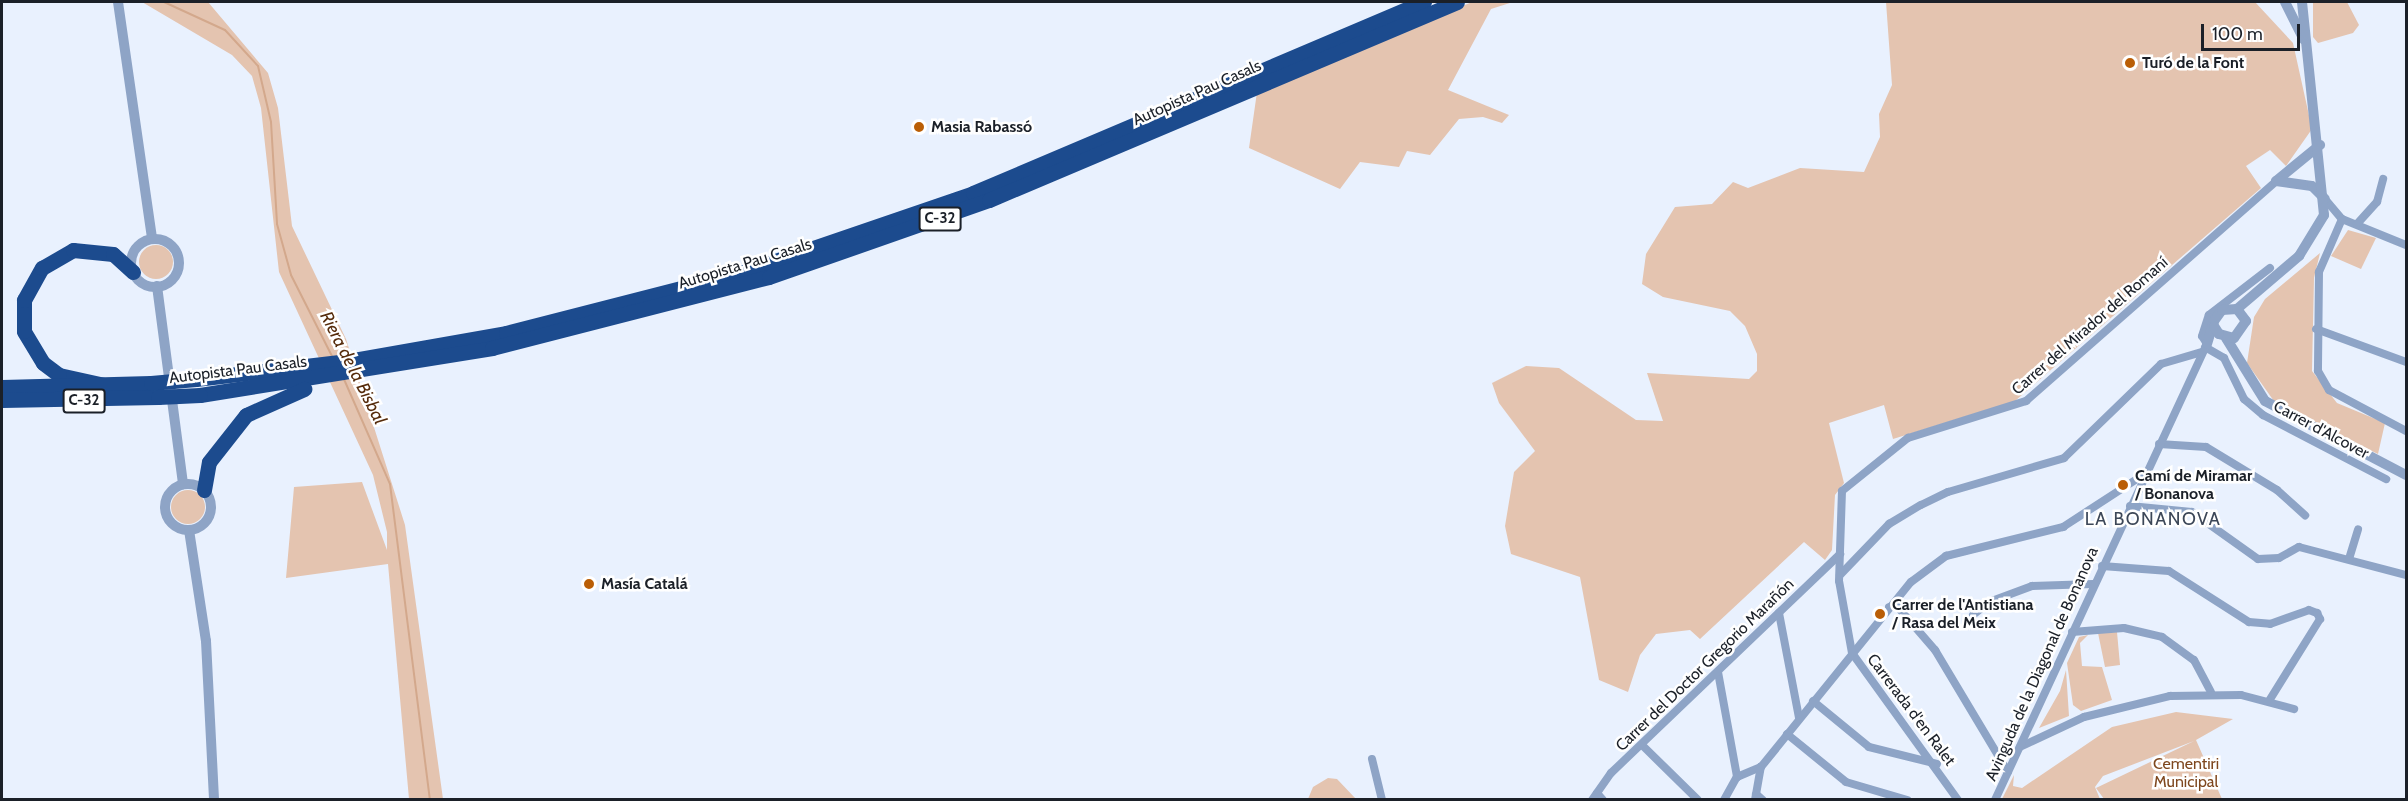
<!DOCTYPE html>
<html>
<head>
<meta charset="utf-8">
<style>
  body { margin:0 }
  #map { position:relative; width:2408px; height:801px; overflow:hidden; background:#e9f1fe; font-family:Cabin,sans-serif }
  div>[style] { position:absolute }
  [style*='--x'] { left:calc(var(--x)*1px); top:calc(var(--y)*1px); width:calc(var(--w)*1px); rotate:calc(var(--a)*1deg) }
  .green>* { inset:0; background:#e4c4b0 }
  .round { border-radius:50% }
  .stream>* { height:2px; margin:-1px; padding:0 1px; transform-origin:1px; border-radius:1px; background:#d3a88c }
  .minor>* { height:8px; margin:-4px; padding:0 4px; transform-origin:4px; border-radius:4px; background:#8ea4c6 }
  .tertiary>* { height:10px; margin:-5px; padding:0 5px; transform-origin:5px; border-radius:5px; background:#8ea4c6 }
  .tertiary>.ring { margin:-5px; padding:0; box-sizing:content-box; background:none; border:10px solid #8ea4c6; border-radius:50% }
  .motorway>* { height:15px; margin:-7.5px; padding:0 7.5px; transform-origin:7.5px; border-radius:7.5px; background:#1c4b8e }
  .motorway-bridge>* { height:15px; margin:-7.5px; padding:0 7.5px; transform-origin:7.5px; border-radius:7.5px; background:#1c4b8e }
  .dots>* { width:16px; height:16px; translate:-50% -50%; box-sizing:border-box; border:3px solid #fff; border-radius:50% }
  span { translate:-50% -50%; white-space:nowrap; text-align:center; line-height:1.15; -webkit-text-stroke:5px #fff; paint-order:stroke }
  .shield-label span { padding:2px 4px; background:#fff; border:2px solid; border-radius:4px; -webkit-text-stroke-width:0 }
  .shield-label { font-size:15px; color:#1b2028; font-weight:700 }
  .poi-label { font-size:16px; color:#1b2028; font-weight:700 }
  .left { translate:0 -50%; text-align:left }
  .street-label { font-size:16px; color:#1b2028 }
  .park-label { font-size:16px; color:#7e471e }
  .water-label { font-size:18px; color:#562c0c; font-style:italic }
  .neighbourhood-label { font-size:18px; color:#3c4758; letter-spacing:1.5px }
  .frame { position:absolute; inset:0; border:3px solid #1b2028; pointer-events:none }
  .scale { position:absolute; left:2201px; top:24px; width:99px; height:27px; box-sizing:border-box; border:3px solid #1b2028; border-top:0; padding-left:8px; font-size:18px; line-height:21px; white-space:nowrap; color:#1b2028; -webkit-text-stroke:4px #fff; paint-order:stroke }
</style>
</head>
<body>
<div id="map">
  <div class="green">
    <div style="clip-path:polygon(142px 2px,208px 2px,268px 73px,278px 108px,292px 226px,346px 339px,405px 525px,443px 799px,409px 799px,388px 564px,286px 578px,294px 487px,362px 482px,387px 550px,387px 532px,373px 475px,279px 272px,261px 108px,252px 76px,232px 55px)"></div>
    <div style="clip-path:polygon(1472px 2px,1513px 2px,1491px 9px,1448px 90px,1509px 115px,1502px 123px,1483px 117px,1459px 119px,1430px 155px,1407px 151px,1399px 167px,1360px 162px,1340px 189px,1249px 148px,1257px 92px)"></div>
    <div style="clip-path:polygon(1886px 2px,2255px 2px,2293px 43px,2312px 129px,2286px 166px,2270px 150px,2246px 166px,2261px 188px,2015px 401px,1893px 439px,1884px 405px,1829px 423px,1844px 483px,1835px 495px,1832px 550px,1825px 560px,1804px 542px,1700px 639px,1690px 630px,1656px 634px,1640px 655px,1628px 692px,1599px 680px,1580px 577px,1511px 554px,1505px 526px,1514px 472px,1535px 451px,1499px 403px,1492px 383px,1526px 366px,1559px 368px,1636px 420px,1663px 421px,1647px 373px,1749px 379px,1757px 371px,1757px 354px,1745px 326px,1730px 311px,1663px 297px,1642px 284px,1646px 254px,1675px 207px,1712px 204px,1733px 182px,1748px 188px,1800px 168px,1864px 172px,1880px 137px,1879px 114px,1892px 85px)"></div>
    <div style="clip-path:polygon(2313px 2px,2347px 2px,2359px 25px,2353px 33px,2318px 43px,2313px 37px)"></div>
    <div style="clip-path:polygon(2348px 230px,2376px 238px,2361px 269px,2331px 256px)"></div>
    <div class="round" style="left:139px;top:245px;width:34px;height:34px"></div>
    <div style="clip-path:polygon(2320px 253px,2314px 278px,2312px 371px,2337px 403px,2385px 423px,2378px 454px,2276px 404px,2247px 363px,2254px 317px,2265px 299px)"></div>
    <div class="round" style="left:171px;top:490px;width:34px;height:34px"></div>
    <div style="clip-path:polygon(2117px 632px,2120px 665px,2105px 667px,2098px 633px)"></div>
    <div style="clip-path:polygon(2088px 635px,2080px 643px,2082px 666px,2102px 667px,2112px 700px,2081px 711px,2073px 705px,2067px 663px,2079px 637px)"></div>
    <div style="clip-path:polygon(2066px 670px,2069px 716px,2039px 728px,2060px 691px)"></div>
    <div style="clip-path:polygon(2176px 712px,2233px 719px,2196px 740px,2222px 799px,2104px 799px,2096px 788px,2194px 741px,2103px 776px,2095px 787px,2100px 799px,2002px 799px,2014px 775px,2013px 786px,2022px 788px,2112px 727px)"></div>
    <div style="clip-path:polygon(1328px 778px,1337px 779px,1356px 799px,1308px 799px,1313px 787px)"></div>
  </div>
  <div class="stream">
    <div style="--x:164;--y:2;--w:67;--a:24.7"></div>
    <div style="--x:225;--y:30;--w:49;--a:47.5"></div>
    <div style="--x:258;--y:66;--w:57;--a:76.9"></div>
    <div style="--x:271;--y:122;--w:102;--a:86.6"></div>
    <div style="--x:277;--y:224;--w:53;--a:74.6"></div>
    <div style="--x:291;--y:275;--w:91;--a:63.2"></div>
    <div style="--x:343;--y:377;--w:117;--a:66.3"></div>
    <div style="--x:390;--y:484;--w:319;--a:82.8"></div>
  </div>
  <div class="minor">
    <div style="--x:2325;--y:199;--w:26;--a:50"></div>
    <div style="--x:2342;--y:219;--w:69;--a:22.1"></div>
    <div style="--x:2342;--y:219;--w:58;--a:113.5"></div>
    <div style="--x:2319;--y:272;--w:99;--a:90.6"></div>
    <div style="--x:2318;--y:371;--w:22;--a:60"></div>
    <div style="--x:2329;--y:390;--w:87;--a:28"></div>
    <div style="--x:2357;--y:224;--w:30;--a:-48"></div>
    <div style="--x:2377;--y:202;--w:24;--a:-75"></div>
    <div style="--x:2316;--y:329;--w:96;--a:20.1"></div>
    <div style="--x:2205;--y:347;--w:22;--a:30"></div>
    <div style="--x:2224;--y:358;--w:46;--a:64"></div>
    <div style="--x:2244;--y:399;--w:25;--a:40"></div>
    <div style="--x:2263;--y:415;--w:139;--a:27.5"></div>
    <div style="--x:2159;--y:444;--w:47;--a:3.7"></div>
    <div style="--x:2206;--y:447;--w:83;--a:31.2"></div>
    <div style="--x:2277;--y:490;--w:38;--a:42"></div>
    <div style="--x:2130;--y:506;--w:62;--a:5.5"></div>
    <div style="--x:2192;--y:512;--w:81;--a:35.5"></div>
    <div style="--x:2258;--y:559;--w:21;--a:-3"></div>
    <div style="--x:2279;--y:558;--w:23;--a:-29"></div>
    <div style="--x:2299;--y:547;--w:111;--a:14.7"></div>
    <div style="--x:2349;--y:559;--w:31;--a:-73"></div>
    <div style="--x:2102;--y:566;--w:67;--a:4.3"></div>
    <div style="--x:2169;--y:571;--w:95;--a:32.5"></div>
    <div style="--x:2249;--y:622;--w:21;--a:5"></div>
    <div style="--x:2270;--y:624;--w:41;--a:-19.7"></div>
    <div style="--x:2309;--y:610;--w:9;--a:21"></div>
    <div style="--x:2317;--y:613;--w:7;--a:63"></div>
    <div style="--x:2320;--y:619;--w:97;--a:121.9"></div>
    <div style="--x:1840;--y:575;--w:71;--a:-46.1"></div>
    <div style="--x:1889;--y:524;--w:37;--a:-31"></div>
    <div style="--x:1921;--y:505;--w:30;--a:-26"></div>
    <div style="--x:1948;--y:492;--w:121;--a:-16.3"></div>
    <div style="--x:2064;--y:458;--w:135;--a:-44.1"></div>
    <div style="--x:2161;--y:364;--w:43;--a:-16.3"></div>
    <div style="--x:1889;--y:607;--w:7;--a:-16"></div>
    <div style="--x:1896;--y:605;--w:60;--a:49.1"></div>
    <div style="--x:1935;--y:650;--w:142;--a:59.1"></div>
    <div style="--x:1779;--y:613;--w:107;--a:79.2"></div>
    <div style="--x:1973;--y:615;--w:21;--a:-39"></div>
    <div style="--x:1989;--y:602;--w:46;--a:-20.4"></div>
    <div style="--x:2032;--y:586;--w:61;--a:-1.9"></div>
    <div style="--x:2072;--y:632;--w:52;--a:-4.4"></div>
    <div style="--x:2124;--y:628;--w:39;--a:13"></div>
    <div style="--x:2162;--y:637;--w:39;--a:36"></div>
    <div style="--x:2194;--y:660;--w:36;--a:62"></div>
    <div style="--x:1718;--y:672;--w:107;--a:79.7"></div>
    <div style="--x:1813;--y:701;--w:72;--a:39.4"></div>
    <div style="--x:1869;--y:747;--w:70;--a:14"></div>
    <div style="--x:1787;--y:734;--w:76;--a:39.1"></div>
    <div style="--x:1846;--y:782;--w:64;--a:16.4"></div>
    <div style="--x:1642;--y:745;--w:78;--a:44.5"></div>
    <div style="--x:2020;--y:747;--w:71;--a:-25.1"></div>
    <div style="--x:2084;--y:717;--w:89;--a:-13.7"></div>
    <div style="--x:2170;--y:696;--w:71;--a:-0.8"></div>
    <div style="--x:2241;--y:695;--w:55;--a:14.8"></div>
    <div style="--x:1372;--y:759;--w:42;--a:76.3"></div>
    <div style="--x:1597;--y:793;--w:9;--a:49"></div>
    <div style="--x:1756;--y:794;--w:9;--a:41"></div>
    <div style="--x:1592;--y:800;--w:33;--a:-55"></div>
    <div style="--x:1611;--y:773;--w:317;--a:-43.7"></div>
    <div style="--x:1724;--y:800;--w:26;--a:-61"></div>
    <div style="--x:1737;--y:777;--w:26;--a:-23"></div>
    <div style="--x:1761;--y:767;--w:238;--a:-51"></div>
    <div style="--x:1911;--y:582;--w:44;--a:-36.6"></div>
    <div style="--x:1946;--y:556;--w:121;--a:-13.9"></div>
    <div style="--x:2063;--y:527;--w:95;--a:-33"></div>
    <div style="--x:1755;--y:800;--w:34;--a:-80"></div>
    <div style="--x:1958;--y:800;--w:181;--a:-125.8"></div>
    <div style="--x:1852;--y:653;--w:73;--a:-100.2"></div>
    <div style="--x:1839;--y:581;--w:90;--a:-88.1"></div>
    <div style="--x:1842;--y:491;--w:85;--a:-38.8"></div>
    <div style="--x:1908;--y:438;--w:124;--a:-17.4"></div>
    <div style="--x:2026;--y:401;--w:333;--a:-41.3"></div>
    <div style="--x:1995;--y:800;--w:503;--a:-65.07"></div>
    <div style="--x:2207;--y:344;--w:9;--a:-122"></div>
    <div style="--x:2202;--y:336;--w:22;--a:-72"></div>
    <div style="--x:2209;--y:315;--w:77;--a:-37.6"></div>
  </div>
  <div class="tertiary">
    <div style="--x:118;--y:2;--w:239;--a:81.8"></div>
    <div style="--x:2285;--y:2;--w:42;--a:63.4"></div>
    <div style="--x:2276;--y:181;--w:57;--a:-39.3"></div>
    <div style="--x:2276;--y:181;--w:36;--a:8"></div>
    <div style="--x:2312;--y:186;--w:18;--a:45"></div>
    <div class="ring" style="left:131px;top:239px;width:38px;height:38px"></div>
    <div style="--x:157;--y:286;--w:200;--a:82.5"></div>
    <div style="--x:2237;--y:309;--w:82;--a:-40.5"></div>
    <div style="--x:2299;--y:256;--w:48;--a:-58.6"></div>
    <div style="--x:2324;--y:215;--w:214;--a:-95.9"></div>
    <div style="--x:2226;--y:338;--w:74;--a:58.2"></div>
    <div style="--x:2265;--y:401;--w:159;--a:27.7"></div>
    <div style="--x:2207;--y:344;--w:24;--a:-73"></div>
    <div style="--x:2214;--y:321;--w:14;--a:-54"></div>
    <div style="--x:2222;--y:310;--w:15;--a:-4"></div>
    <div style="--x:2237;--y:309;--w:15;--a:53"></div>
    <div style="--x:2246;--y:321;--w:21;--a:125"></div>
    <div style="--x:2234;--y:338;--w:16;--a:-165"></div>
    <div style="--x:2219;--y:334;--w:9;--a:-122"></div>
    <div class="ring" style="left:165px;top:484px;width:36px;height:36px"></div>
    <div style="--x:189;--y:530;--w:112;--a:81.3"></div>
    <div style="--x:206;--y:641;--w:159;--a:87.1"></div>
  </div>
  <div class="motorway">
    <div style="--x:196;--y:379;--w:153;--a:-6.8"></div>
    <div style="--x:348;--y:361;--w:160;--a:-10"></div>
    <div style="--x:506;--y:333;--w:242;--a:-14.4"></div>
    <div style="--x:740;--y:273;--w:246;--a:-18.9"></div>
    <div style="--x:973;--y:193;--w:490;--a:-23"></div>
    <div style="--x:109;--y:386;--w:51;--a:-167.6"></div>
    <div style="--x:59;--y:375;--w:20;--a:-143"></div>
    <div style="--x:43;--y:363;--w:37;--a:-121"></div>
    <div style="--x:24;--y:331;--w:31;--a:-90"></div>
    <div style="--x:24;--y:300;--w:37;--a:-61"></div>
    <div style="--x:42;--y:268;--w:36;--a:-30"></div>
    <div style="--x:73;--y:250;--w:40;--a:5.7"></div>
    <div style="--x:113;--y:254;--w:27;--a:42"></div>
    <div style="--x:2;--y:387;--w:149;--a:-1.5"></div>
    <div style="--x:200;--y:395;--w:296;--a:-9.1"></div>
    <div style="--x:492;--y:348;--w:286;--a:-14.4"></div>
    <div style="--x:769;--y:277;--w:233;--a:-19.3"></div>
    <div style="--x:989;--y:200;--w:508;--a:-22.93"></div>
    <div style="--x:2;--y:400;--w:156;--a:-1.1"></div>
    <div style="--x:204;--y:490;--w:28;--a:-80"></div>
    <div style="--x:209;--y:462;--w:60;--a:-51.8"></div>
    <div style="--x:246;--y:415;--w:64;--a:-24.1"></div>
  </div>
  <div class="motorway-bridge">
    <div style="--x:151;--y:383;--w:45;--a:-5.1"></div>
    <div style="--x:158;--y:397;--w:42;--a:-2.7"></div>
  </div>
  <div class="dots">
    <div style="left:2130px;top:63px;background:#ba5e06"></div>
    <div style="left:919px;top:127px;background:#ba5e06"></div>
    <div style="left:2123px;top:485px;background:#ba5e06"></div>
    <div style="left:589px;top:584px;background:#ba5e06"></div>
    <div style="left:1880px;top:614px;background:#ba5e06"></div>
  </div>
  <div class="shield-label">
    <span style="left:940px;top:219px">C-32</span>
    <span style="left:84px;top:401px">C-32</span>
  </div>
  <div class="poi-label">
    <span class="left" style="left:2142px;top:63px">Turó de la Font</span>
    <span class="left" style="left:931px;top:127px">Masia Rabassó</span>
    <span class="left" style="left:2135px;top:485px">Camí de Miramar<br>/ Bonanova</span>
    <span class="left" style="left:601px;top:584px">Masía Catalá</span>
    <span class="left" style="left:1892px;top:614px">Carrer de l'Antistiana<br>/ Rasa del Meix</span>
  </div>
  <div class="street-label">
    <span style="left:1197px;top:93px;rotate:-24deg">Autopista Pau Casals</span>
    <span style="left:745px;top:264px;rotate:-17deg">Autopista Pau Casals</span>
    <span style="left:2090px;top:326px;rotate:-41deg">Carrer del Mirador del Romaní</span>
    <span style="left:238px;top:370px;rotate:-7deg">Autopista Pau Casals</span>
    <span style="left:2321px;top:430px;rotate:28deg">Carrer d'Alcover</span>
    <span style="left:2042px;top:664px;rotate:-66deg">Avinguda de la Diagonal de Bonanova</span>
    <span style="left:1705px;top:665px;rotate:-44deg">Carrer del Doctor Gregorio Marañón</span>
    <span style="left:1911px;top:710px;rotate:53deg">Carrerada d'en Ralet</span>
  </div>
  <div class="park-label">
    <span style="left:2186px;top:773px">Cementiri<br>Municipal</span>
  </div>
  <div class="water-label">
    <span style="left:353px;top:368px;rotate:63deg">Riera de la Bisbal</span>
  </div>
  <div class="neighbourhood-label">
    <span style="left:2153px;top:519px">LA BONANOVA</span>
  </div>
  <div class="frame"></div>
  <div class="scale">100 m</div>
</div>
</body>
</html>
